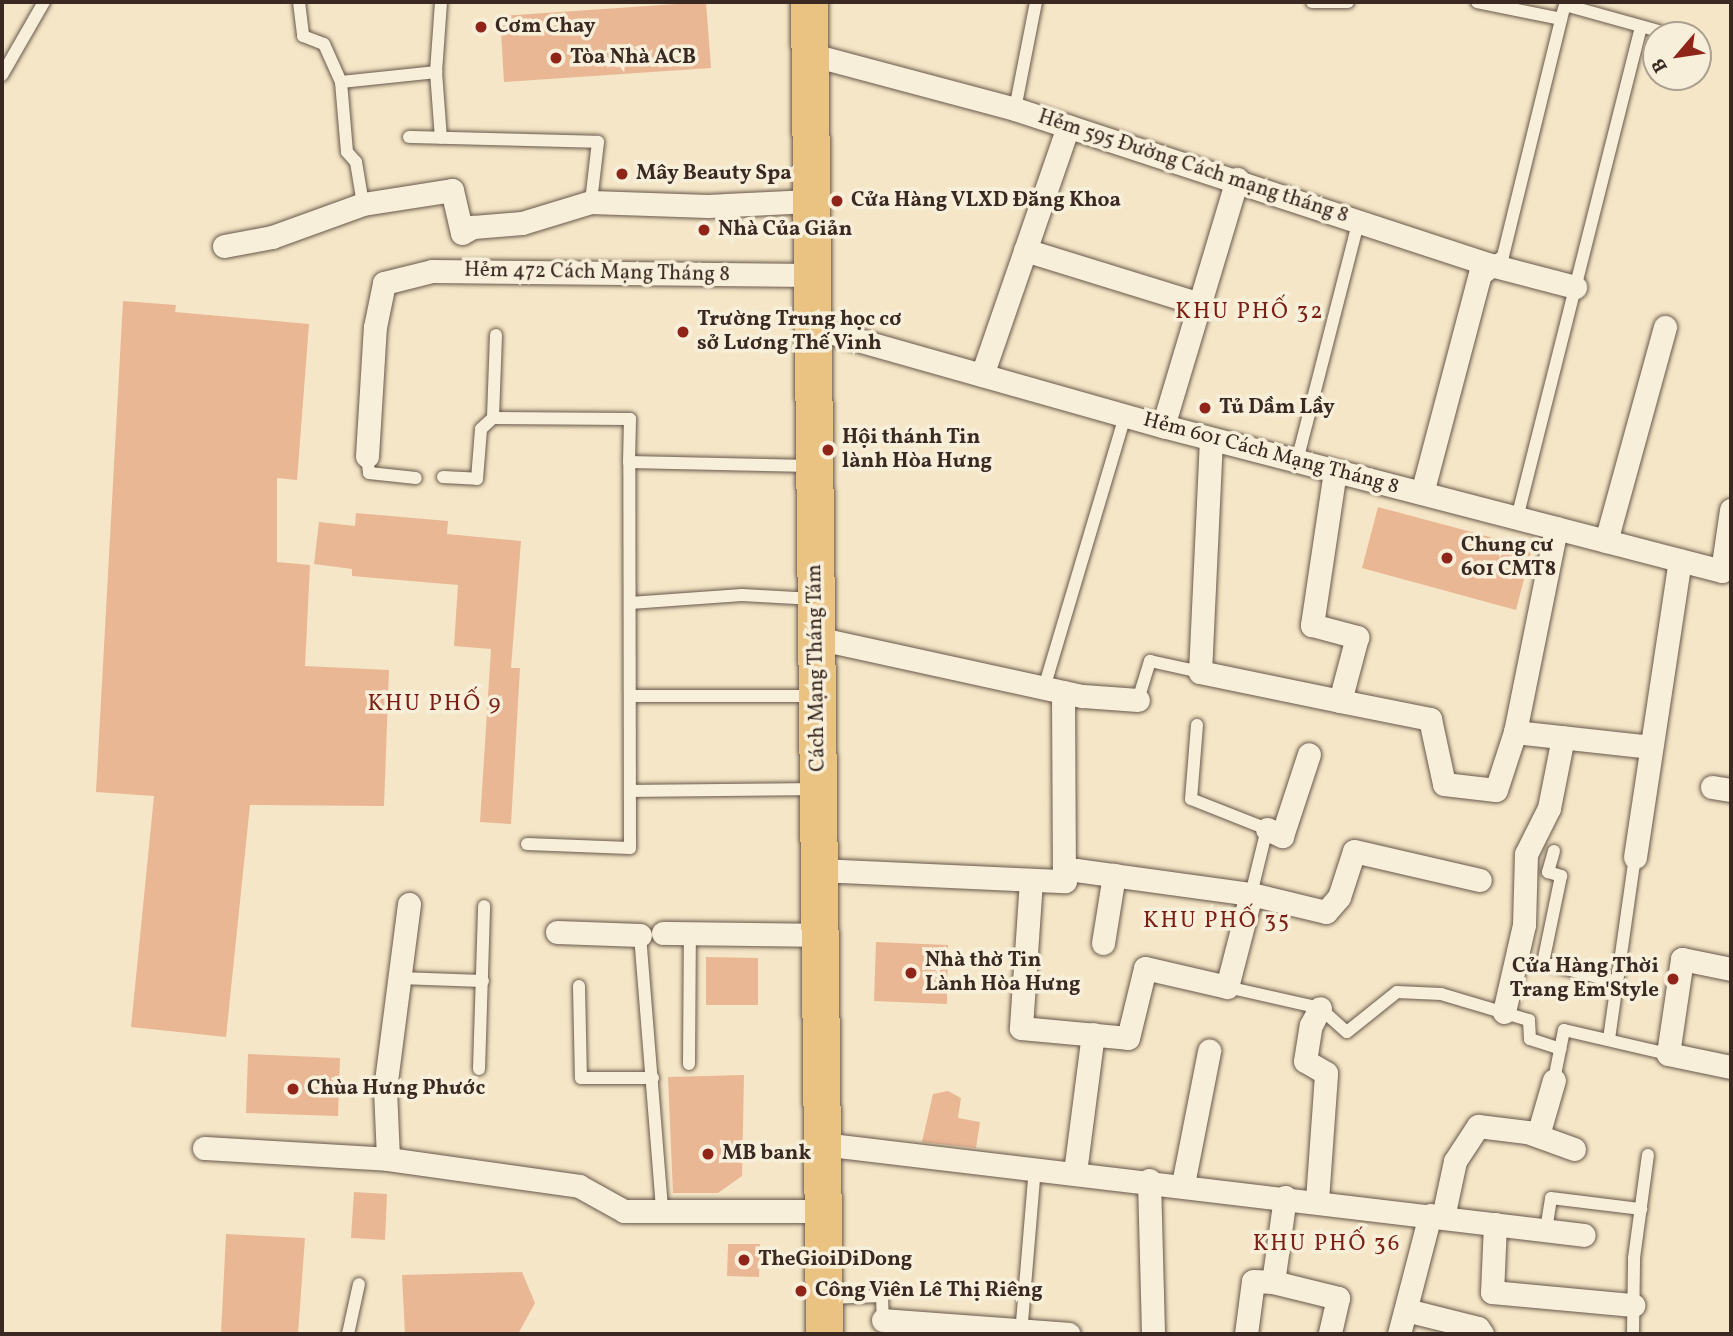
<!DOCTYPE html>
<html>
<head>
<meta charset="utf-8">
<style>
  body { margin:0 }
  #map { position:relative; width:1733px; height:1336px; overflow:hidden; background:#f4e6c6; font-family:Vollkorn,serif }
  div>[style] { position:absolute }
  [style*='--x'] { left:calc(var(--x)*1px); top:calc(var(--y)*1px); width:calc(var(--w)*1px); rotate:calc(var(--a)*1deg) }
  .building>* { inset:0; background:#eab795 }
  .roads { filter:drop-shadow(0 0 2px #68584b) drop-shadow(0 0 2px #68584b) }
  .service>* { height:12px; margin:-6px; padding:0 6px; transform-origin:6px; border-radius:6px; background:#f8efda }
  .minor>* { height:23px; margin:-11.5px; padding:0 11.5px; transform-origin:11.5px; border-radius:11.5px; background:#f8efda }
  .primary>* { height:37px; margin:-18.5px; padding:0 18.5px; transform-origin:18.5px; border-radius:18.5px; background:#eac383 }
  .dots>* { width:19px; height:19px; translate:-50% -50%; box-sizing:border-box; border:4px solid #f8efda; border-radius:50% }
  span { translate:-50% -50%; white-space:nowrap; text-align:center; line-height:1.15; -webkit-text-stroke:7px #f8efda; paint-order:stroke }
  .poi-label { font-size:21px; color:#3a2922; font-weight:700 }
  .left { translate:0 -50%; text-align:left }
  .right { translate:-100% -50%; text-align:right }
  .street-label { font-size:21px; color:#3a2922 }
  .neighbourhood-label { font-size:23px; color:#7a1f14; letter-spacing:2px }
  .frame { position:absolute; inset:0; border:4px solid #3a2922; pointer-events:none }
  .north { position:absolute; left:1642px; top:21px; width:70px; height:70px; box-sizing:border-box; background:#f8efda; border:2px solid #aca090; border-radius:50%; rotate:241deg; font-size:19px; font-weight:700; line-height:28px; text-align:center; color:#3a2922 }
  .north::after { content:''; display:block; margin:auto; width:24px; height:32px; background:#8f2418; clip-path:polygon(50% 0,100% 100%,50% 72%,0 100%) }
</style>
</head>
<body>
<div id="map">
  <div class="building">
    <div style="clip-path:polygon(706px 2px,711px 68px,504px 82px,500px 16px)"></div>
    <div style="clip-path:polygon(123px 301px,176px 305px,175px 312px,309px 324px,297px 480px,277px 478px,277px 562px,310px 565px,305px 666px,389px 670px,384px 806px,250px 805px,226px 1037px,131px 1027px,154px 796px,96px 792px)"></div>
    <div style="clip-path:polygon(1378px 507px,1532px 548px,1516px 610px,1362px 568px)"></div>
    <div style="clip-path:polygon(356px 513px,448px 521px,447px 534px,521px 541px,511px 668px,520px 668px,511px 824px,480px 822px,491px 649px,454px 646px,458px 585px,352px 576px,352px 569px,314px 564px,319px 522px,355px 526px)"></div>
    <div style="clip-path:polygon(876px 942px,948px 945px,947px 1004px,874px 1001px)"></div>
    <div style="clip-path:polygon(706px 957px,758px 958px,758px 1005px,706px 1005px)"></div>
    <div style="clip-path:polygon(248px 1054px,340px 1058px,338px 1116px,246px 1113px)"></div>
    <div style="clip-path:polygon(744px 1075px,742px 1176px,718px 1193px,673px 1193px,668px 1077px)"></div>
    <div style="clip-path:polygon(948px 1091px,961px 1098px,958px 1118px,980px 1122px,976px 1148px,922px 1142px,933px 1094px)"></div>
    <div style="clip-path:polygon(354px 1192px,387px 1194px,385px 1240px,351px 1238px)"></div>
    <div style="clip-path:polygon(226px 1234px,305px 1238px,298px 1334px,221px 1334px)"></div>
    <div style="clip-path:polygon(728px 1244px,760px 1244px,759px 1277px,727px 1276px)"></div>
    <div style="clip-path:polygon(522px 1272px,535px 1303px,518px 1334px,405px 1334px,402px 1275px)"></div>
  </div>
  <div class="roads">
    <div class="service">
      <div style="--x:299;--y:2;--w:34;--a:83"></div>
      <div style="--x:303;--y:36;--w:22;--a:21"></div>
      <div style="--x:324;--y:44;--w:42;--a:65.9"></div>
      <div style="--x:341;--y:82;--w:70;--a:85.1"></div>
      <div style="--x:347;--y:152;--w:13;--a:48"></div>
      <div style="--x:356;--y:162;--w:43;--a:80.5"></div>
      <div style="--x:1312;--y:2;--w:36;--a:0"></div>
      <div style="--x:1477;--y:2;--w:86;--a:11.4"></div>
      <div style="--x:1561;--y:19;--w:15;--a:-74"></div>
      <div style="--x:1565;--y:5;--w:98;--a:15.5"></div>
      <div style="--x:436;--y:72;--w:70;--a:-85.9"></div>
      <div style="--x:2;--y:75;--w:84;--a:-60.1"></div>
      <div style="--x:341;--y:82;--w:96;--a:-6"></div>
      <div style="--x:436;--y:72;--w:66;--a:85.7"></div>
      <div style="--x:1015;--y:109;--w:109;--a:-78.9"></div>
      <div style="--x:409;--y:137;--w:189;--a:1.5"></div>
      <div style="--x:598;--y:142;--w:60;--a:96.7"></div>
      <div style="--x:1491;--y:265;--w:15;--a:-37"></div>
      <div style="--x:1503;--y:256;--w:244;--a:-76.2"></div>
      <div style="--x:496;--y:335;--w:83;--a:92.1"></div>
      <div style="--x:493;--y:418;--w:137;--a:0.4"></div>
      <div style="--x:630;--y:419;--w:43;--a:91.3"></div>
      <div style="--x:629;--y:462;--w:181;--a:1.3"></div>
      <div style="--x:367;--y:456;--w:17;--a:83"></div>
      <div style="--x:369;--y:473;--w:47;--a:6.1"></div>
      <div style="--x:1297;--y:461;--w:249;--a:-75.6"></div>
      <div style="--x:443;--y:477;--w:34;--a:3"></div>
      <div style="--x:477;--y:479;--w:50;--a:-85.4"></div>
      <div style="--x:481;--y:429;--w:16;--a:-43"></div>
      <div style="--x:1517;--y:518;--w:506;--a:-75.83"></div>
      <div style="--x:630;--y:603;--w:112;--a:-4.1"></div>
      <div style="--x:742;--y:595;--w:72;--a:3.2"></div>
      <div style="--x:1044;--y:688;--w:284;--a:-73.4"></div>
      <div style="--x:630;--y:696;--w:185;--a:0"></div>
      <div style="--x:1138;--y:700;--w:41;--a:-72.9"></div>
      <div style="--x:1150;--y:661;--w:51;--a:12.4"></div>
      <div style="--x:1197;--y:725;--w:74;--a:94.6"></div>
      <div style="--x:1191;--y:799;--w:82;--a:21.5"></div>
      <div style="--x:1267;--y:829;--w:67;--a:103.8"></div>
      <div style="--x:630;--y:791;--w:185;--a:-0.6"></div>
      <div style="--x:527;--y:844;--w:103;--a:2.2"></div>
      <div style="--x:630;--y:848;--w:386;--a:-90.1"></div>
      <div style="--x:1554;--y:851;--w:22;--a:106"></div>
      <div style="--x:1548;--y:872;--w:14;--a:17"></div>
      <div style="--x:1561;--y:876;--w:89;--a:101.7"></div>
      <div style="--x:1543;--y:963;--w:76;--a:14.4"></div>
      <div style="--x:640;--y:935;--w:277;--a:85.4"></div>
      <div style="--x:399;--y:978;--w:84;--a:2"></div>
      <div style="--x:579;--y:986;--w:92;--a:88.8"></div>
      <div style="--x:581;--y:1078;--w:72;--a:0"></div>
      <div style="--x:1227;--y:987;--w:95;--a:12.7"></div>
      <div style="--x:1320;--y:1008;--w:36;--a:42"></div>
      <div style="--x:1347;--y:1032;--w:64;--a:-38.7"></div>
      <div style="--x:1397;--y:992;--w:44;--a:2.6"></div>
      <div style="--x:1441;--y:994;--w:92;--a:16.5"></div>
      <div style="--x:1529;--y:1020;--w:19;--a:87"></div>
      <div style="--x:1530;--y:1039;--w:32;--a:18"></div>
      <div style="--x:1609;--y:1039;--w:184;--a:-81.9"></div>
      <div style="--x:689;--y:1064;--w:129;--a:-89.6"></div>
      <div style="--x:479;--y:1069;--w:163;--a:-88.2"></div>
      <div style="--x:1554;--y:1080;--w:51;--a:-78.7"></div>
      <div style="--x:1564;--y:1030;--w:107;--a:13"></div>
      <div style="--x:1546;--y:1230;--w:32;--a:-81"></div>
      <div style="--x:1551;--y:1198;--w:91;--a:7"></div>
      <div style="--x:826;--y:1298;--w:56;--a:-2"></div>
      <div style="--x:882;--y:1296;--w:24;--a:88"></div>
      <div style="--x:348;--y:1334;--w:51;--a:-77.6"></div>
      <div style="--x:1021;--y:1334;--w:168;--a:-85.2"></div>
      <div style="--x:1633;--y:1334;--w:76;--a:-89.2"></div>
      <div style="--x:1634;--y:1258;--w:104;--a:-82.3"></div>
    </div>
    <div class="minor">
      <div style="--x:809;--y:54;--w:213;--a:14.9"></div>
      <div style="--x:1015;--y:109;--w:501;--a:18.15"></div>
      <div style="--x:1491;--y:265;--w:87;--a:14.7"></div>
      <div style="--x:224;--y:246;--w:49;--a:-10.6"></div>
      <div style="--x:272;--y:237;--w:97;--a:-19.9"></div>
      <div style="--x:363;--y:204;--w:90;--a:-8.9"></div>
      <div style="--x:452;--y:190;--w:44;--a:76.9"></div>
      <div style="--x:462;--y:233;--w:13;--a:-29"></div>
      <div style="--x:473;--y:227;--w:49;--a:-4.7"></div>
      <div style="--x:522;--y:223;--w:72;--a:-16.9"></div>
      <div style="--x:591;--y:202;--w:117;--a:2"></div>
      <div style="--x:708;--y:206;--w:102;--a:-2.8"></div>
      <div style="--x:1025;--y:250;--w:182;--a:17.2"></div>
      <div style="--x:812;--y:327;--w:365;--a:15.8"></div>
      <div style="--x:1163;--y:426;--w:577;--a:14.54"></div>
      <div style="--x:1722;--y:571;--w:62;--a:-81.6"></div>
      <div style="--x:982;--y:375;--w:263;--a:-70.9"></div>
      <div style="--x:1163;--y:426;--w:258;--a:-73.3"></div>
      <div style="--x:1211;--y:439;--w:233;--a:92.7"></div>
      <div style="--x:1200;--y:672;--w:143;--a:11.7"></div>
      <div style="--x:367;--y:456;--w:129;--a:-86.5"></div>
      <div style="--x:375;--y:327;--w:45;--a:-78.4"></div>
      <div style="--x:384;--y:283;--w:49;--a:-14"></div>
      <div style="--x:432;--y:271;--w:379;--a:0.6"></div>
      <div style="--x:1335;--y:471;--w:156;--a:98.5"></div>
      <div style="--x:1312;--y:625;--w:47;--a:14.9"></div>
      <div style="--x:1357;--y:637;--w:66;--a:104.9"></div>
      <div style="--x:1340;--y:701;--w:92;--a:11.3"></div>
      <div style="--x:1430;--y:719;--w:66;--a:77.8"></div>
      <div style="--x:1444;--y:784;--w:52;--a:6.6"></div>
      <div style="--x:1496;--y:790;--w:61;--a:-71.9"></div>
      <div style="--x:1515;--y:732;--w:208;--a:-78.6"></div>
      <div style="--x:1422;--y:493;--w:227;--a:-75.2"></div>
      <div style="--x:1480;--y:274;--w:14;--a:-39"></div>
      <div style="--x:1606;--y:541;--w:222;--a:-74.6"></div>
      <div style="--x:816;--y:638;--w:273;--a:12.3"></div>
      <div style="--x:1083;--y:696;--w:55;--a:4.2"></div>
      <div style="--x:1063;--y:692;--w:178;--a:89.7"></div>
      <div style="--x:1515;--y:732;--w:137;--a:6.3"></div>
      <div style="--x:1712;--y:787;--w:19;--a:9"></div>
      <div style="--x:1267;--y:829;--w:17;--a:25"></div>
      <div style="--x:1282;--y:836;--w:86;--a:-71.8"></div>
      <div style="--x:1635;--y:857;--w:300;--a:-81.4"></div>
      <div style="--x:819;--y:870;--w:246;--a:2.6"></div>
      <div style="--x:1065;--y:881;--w:11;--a:-95"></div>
      <div style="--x:1064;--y:870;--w:12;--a:0"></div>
      <div style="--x:1076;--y:870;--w:177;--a:7.8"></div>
      <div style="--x:1251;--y:894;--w:77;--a:13.5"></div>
      <div style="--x:1326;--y:912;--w:20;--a:-49"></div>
      <div style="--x:1339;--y:897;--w:48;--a:-71.9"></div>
      <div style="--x:1354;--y:851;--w:129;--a:13"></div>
      <div style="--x:1031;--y:880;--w:148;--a:93.9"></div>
      <div style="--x:1021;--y:1028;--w:107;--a:5.3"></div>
      <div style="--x:1128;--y:1038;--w:72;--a:-76.3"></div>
      <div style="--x:1145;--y:968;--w:84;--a:13"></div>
      <div style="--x:1227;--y:987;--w:96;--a:-75.5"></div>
      <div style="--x:409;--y:904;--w:187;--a:97.4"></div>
      <div style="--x:385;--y:1089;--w:70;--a:87.5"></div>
      <div style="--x:388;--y:1159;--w:193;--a:8"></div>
      <div style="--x:579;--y:1186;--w:51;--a:29.1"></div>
      <div style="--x:624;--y:1211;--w:198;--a:0"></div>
      <div style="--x:557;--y:932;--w:83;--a:2.1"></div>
      <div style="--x:663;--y:933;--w:157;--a:0.7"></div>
      <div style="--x:1103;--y:943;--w:69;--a:-80.8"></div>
      <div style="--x:1731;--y:969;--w:50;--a:-168.5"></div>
      <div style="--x:1682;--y:959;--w:96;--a:98.4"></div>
      <div style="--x:1668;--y:1054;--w:64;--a:11.7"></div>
      <div style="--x:1504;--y:1012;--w:89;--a:-77.1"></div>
      <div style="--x:1524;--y:925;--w:71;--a:-88.4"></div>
      <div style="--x:1526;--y:854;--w:51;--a:-63.4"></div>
      <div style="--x:1549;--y:808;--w:72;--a:-78.8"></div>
      <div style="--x:1538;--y:1135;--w:57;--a:-73.8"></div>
      <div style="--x:822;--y:1144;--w:767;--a:6.81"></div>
      <div style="--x:204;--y:1148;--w:184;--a:3.4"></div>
      <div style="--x:1075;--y:1172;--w:139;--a:-82.6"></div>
      <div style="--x:1149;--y:1180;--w:154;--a:88.5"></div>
      <div style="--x:1183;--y:1184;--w:136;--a:-78.9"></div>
      <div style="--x:1285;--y:1197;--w:86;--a:98"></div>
      <div style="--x:1273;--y:1282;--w:67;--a:13.8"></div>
      <div style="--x:1338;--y:1298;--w:37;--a:103"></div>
      <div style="--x:1317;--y:1200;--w:127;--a:-85.9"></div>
      <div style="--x:1326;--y:1073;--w:24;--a:-150"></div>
      <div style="--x:1305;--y:1061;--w:36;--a:-81"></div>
      <div style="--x:1311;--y:1025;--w:19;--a:-62"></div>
      <div style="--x:1443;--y:1217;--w:57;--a:-77.9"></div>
      <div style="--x:1455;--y:1161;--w:42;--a:-56.7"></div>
      <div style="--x:1478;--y:1126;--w:49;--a:7"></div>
      <div style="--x:1527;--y:1132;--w:50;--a:19.9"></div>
      <div style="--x:1495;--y:1224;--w:68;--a:92.5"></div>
      <div style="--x:1492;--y:1292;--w:142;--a:5.3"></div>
      <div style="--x:1406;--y:1310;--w:74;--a:14"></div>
      <div style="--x:1478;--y:1328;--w:7;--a:56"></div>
      <div style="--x:883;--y:1320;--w:186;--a:4.3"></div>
      <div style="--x:1246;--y:1334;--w:53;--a:-82.5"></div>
      <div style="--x:1253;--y:1281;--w:20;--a:3"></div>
      <div style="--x:1399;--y:1334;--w:123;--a:-75.4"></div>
    </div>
    <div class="primary">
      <div style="--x:809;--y:2;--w:1332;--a:89.35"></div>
    </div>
  </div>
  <div class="dots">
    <div style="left:481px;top:27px;background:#8f2418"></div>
    <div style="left:556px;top:58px;background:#8f2418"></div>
    <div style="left:622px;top:174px;background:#8f2418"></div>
    <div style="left:837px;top:201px;background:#8f2418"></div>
    <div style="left:704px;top:230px;background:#8f2418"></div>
    <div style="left:683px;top:332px;background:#8f2418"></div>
    <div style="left:1205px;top:408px;background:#8f2418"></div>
    <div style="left:828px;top:450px;background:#8f2418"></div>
    <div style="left:1447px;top:558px;background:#8f2418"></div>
    <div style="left:911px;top:973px;background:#8f2418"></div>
    <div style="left:1673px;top:979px;background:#8f2418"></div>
    <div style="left:293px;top:1089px;background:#8f2418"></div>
    <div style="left:708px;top:1154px;background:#8f2418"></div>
    <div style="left:744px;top:1260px;background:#8f2418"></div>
    <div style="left:801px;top:1291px;background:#8f2418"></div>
  </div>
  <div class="poi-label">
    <span class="left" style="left:495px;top:27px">Cơm Chay</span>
    <span class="left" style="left:570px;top:58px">Tòa Nhà ACB</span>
    <span class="left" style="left:636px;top:174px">Mây Beauty Spa</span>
    <span class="left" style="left:851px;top:201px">Cửa Hàng VLXD Đăng Khoa</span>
    <span class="left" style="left:718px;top:230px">Nhà Của Giản</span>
    <span class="left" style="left:697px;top:332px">Trường Trung học cơ<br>sở Lương Thế Vinh</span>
    <span class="left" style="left:1219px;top:408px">Tủ Dầm Lầy</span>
    <span class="left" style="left:842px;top:450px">Hội thánh Tin<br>lành Hòa Hưng</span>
    <span class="left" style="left:1461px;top:558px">Chung cư<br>601 CMT8</span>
    <span class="left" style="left:925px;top:973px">Nhà thờ Tin<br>Lành Hòa Hưng</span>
    <span class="right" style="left:1659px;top:979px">Cửa Hàng Thời<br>Trang Em'Style</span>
    <span class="left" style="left:307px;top:1089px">Chùa Hưng Phước</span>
    <span class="left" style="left:722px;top:1154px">MB bank</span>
    <span class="left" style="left:758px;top:1260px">TheGioiDiDong</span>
    <span class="left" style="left:815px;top:1291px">Công Viên Lê Thị Riêng</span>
  </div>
  <div class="street-label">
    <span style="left:1193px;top:167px;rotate:18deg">Hẻm 595 Đường Cách mạng tháng 8</span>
    <span style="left:597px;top:273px;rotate:1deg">Hẻm 472 Cách Mạng Tháng 8</span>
    <span style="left:1271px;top:454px;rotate:15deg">Hẻm 601 Cách Mạng Tháng 8</span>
    <span style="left:817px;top:668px;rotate:-91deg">Cách Mạng Tháng Tám</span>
  </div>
  <div class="neighbourhood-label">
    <span style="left:1250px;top:312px">KHU PHỐ 32</span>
    <span style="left:435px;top:704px">KHU PHỐ 9</span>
    <span style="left:1217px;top:921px">KHU PHỐ 35</span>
    <span style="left:1327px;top:1244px">KHU PHỐ 36</span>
  </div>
  <div class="frame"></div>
  <div class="north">B</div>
</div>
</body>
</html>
